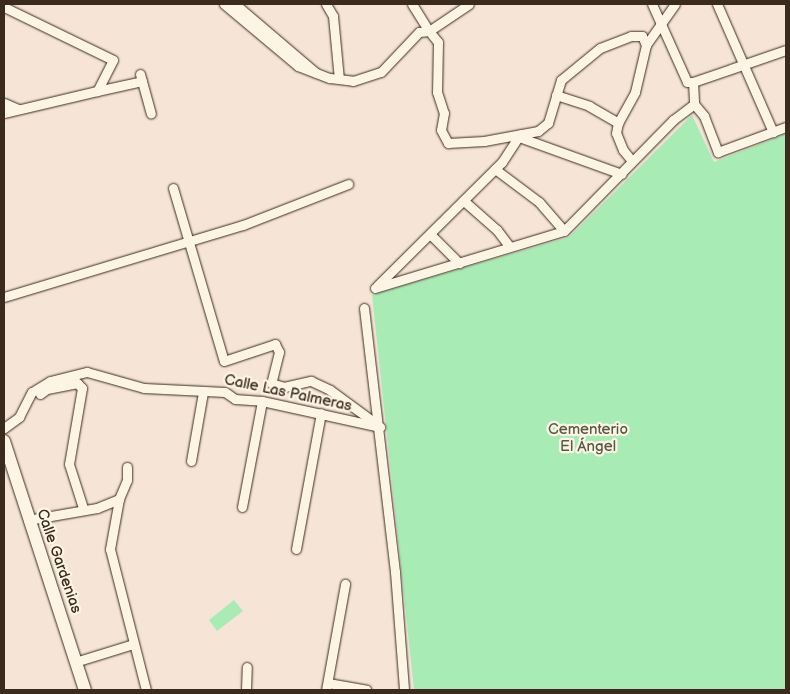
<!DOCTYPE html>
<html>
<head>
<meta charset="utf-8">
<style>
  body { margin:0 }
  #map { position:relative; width:790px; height:694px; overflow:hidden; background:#f6e5d7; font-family:"Balsamiq Sans",sans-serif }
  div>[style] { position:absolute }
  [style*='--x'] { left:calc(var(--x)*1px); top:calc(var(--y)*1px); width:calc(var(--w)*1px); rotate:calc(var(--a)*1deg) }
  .green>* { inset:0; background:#a8ebb5 }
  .roads { filter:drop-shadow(0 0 1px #3b2a1e) drop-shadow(0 0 1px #3b2a1e) }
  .street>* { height:9px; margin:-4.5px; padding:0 4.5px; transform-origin:4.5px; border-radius:4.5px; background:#fcf5e5 }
  .secondary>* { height:12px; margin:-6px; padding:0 6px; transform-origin:6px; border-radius:6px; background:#fcf5e5 }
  span { translate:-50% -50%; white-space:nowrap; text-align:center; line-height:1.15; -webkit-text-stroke:4.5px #fcf5e5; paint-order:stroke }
  .street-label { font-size:15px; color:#3b2a1e }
  .park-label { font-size:15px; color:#565a44 }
  .frame { position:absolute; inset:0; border:5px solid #3b2a1e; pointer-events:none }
</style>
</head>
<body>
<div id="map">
  <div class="green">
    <div style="clip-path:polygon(692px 115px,714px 162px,786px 134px,786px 690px,414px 690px,372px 295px,569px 237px)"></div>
    <div style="clip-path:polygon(234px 600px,243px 611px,217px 631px,209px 620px)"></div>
  </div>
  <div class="roads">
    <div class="street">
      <div style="--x:224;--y:4;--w:97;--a:40"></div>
      <div style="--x:298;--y:66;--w:34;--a:21"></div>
      <div style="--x:330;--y:78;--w:23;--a:7"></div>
      <div style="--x:353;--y:81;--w:29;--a:-18"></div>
      <div style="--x:381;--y:72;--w:55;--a:-46.5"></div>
      <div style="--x:419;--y:32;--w:10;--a:-6"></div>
      <div style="--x:429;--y:31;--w:14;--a:51"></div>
      <div style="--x:438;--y:42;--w:50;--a:91.1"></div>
      <div style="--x:437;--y:92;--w:22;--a:72"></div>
      <div style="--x:444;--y:113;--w:17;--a:100"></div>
      <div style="--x:441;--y:130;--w:15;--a:62"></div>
      <div style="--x:448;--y:143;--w:36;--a:-3"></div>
      <div style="--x:484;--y:141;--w:55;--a:-10.5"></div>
      <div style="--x:538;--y:131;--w:13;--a:-39"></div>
      <div style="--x:548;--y:123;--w:45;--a:-73.2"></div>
      <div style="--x:561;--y:80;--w:50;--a:-39.4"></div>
      <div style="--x:600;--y:48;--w:33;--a:-21"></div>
      <div style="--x:631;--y:36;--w:11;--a:0"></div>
      <div style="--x:642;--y:36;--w:10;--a:66"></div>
      <div style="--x:235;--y:4;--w:106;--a:40.4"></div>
      <div style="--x:326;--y:4;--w:14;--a:60"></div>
      <div style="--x:333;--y:16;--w:63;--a:84.6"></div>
      <div style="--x:412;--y:4;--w:32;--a:58"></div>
      <div style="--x:429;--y:31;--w:48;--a:-34"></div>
      <div style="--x:652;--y:4;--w:85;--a:65.8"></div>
      <div style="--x:687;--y:82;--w:6;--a:0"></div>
      <div style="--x:693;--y:82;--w:22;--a:87"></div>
      <div style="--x:717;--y:4;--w:140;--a:66.4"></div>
      <div style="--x:4;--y:7;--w:121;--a:25.9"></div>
      <div style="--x:113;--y:60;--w:35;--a:117"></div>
      <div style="--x:97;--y:91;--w:96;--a:166.7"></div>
      <div style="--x:140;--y:74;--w:41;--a:74.6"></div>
      <div style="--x:693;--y:82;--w:98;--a:-19"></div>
      <div style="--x:97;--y:91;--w:46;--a:-12.5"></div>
      <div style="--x:556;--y:95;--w:35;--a:18"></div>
      <div style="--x:589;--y:106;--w:34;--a:30"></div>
      <div style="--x:4;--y:103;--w:15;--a:23"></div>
      <div style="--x:519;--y:137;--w:109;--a:19.8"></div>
      <div style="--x:632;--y:161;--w:14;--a:-129"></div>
      <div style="--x:623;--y:150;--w:18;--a:-112"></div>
      <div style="--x:616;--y:133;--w:10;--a:-79"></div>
      <div style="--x:618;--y:123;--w:35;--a:-61"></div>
      <div style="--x:635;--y:92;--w:48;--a:-76.8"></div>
      <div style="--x:646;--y:45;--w:50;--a:-54.7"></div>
      <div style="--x:495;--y:169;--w:55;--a:36.9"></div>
      <div style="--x:539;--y:202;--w:38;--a:49"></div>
      <div style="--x:173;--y:188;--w:180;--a:73.6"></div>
      <div style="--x:224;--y:361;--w:54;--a:-18.4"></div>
      <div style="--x:275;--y:344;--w:9;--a:63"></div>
      <div style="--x:279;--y:352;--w:32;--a:104"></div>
      <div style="--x:271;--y:383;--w:14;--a:17"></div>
      <div style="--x:284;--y:387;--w:28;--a:-13"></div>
      <div style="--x:311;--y:381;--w:21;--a:25"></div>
      <div style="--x:330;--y:390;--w:59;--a:36.1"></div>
      <div style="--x:464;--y:201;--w:44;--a:41.3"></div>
      <div style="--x:497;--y:230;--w:21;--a:53"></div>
      <div style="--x:431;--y:235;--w:40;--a:45"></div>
      <div style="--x:377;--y:286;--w:176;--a:-44.8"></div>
      <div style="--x:502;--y:162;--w:33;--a:-57"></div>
      <div style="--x:375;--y:288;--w:197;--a:-16.8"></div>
      <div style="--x:564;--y:231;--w:156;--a:-45.5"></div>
      <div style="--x:673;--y:120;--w:26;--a:-37"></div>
      <div style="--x:694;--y:104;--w:16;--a:50"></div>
      <div style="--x:704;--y:116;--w:39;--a:69"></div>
      <div style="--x:718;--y:152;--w:72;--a:-20.2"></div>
      <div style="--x:4;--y:297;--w:250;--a:-16.8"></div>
      <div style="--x:243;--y:225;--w:113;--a:-21.3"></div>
      <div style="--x:364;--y:308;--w:266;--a:83.3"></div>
      <div style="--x:395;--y:572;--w:118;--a:85.6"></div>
      <div style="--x:40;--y:394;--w:9;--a:-36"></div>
      <div style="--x:47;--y:389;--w:31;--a:-11"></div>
      <div style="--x:77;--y:383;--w:7;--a:45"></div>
      <div style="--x:82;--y:388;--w:77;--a:99.7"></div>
      <div style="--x:69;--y:464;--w:46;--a:72.3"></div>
      <div style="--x:4;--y:428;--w:19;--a:-36"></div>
      <div style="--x:19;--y:417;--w:28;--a:-63"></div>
      <div style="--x:32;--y:392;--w:21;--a:-31"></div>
      <div style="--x:50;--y:381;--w:38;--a:-14"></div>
      <div style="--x:87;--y:372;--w:59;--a:15.7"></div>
      <div style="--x:144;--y:388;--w:81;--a:2.8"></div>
      <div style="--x:225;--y:392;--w:12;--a:35"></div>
      <div style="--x:235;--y:399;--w:27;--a:4"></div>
      <div style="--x:262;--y:401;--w:121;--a:12.4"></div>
      <div style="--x:191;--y:461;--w:70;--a:-80.1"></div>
      <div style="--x:127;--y:467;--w:13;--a:90"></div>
      <div style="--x:127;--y:480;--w:21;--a:113"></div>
      <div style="--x:119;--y:499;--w:51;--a:100.2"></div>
      <div style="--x:110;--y:549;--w:146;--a:75.7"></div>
      <div style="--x:242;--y:507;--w:108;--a:-79.3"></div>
      <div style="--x:28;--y:520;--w:70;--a:-9.9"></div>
      <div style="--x:97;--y:508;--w:24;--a:-22"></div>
      <div style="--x:296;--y:549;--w:138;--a:-79.6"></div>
      <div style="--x:75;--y:662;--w:61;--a:-17.2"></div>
      <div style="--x:328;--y:683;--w:39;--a:10"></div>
      <div style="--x:246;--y:690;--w:23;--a:-88"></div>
      <div style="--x:326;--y:690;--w:108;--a:-79.8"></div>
    </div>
    <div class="secondary">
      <div style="--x:4;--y:441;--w:262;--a:72"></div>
    </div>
  </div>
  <div class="street-label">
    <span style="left:288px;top:393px;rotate:12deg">Calle Las Palmeras</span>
    <span style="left:59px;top:561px;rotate:71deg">Calle Gardenias</span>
  </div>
  <div class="park-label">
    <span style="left:588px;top:438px">Cementerio<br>El Ángel</span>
  </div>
  <div class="frame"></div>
</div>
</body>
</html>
